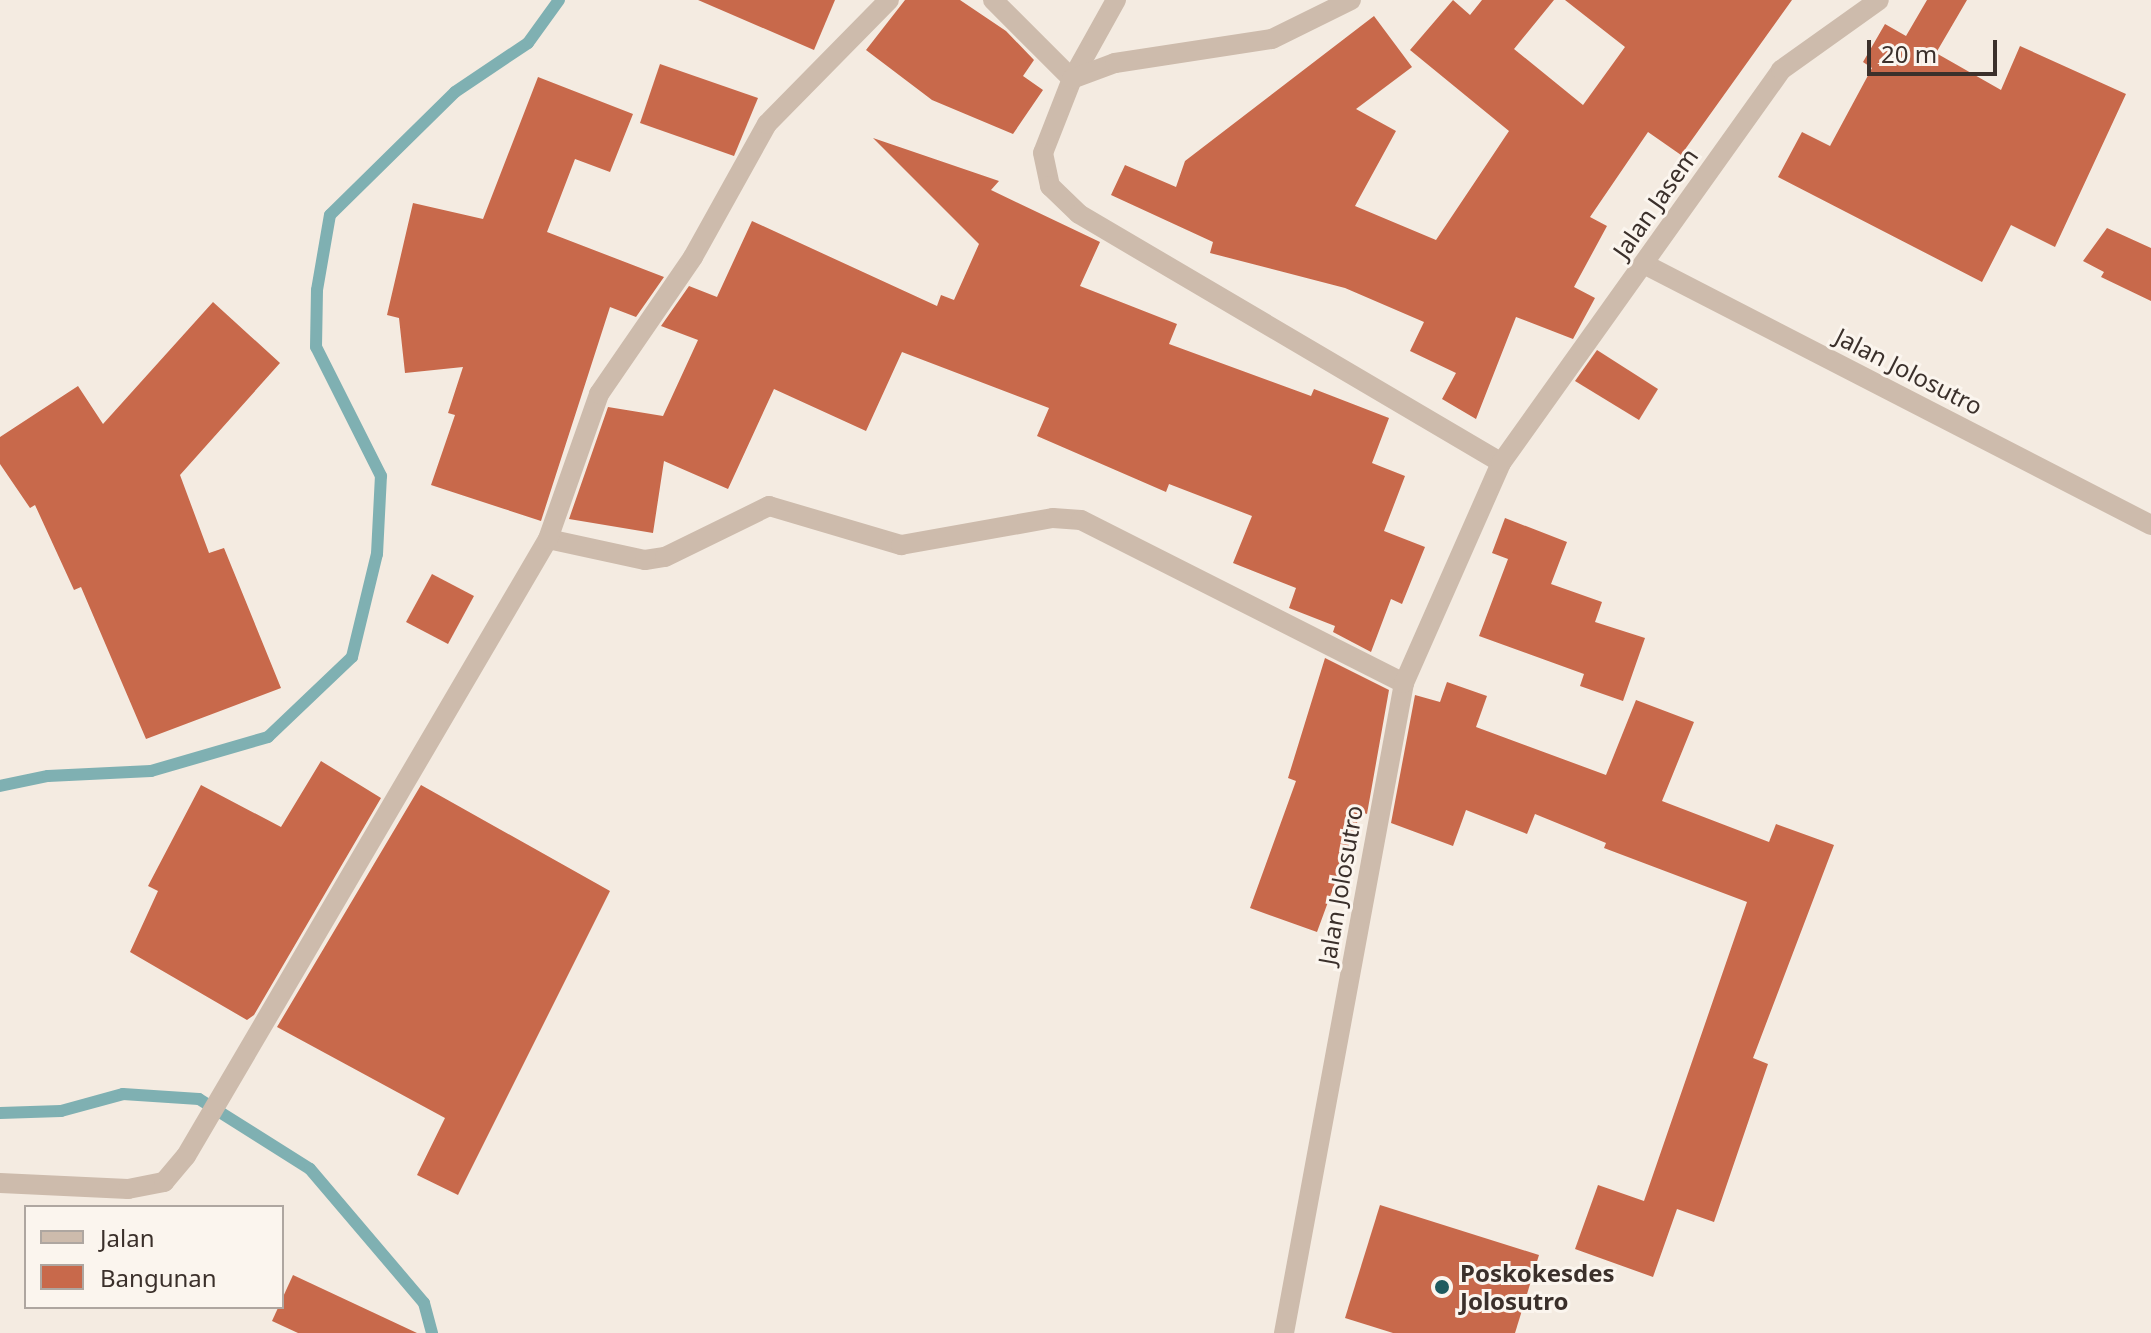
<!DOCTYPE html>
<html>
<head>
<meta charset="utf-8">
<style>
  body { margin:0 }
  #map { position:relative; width:2151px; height:1333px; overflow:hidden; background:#f4ebe1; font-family:"Noto Sans",sans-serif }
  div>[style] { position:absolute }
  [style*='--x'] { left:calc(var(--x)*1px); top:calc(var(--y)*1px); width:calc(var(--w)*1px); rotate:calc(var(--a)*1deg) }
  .stream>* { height:12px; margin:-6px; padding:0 6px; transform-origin:6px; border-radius:6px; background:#7fb0b2 }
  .building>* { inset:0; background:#c8694b }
  .street>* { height:20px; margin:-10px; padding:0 10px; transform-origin:10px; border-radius:10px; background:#cdbbac }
  .dots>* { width:22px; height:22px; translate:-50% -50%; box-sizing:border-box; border:4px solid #fbf5ee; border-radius:50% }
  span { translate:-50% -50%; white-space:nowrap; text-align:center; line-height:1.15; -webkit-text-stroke:6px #fbf5ee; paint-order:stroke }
  .street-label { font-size:24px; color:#3b302b }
  .poi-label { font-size:24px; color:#3b302b; font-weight:700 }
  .left { translate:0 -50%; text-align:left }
  .legend { position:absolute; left:24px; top:1205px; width:260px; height:104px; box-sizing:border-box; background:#fbf5ee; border:2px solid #aea6a0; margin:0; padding:10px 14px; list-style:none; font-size:24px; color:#3b302b }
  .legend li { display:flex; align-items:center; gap:16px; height:40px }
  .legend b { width:40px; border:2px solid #aea6a0 }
  .scale { position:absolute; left:1867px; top:40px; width:130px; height:36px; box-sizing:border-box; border:4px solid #3b302b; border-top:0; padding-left:10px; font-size:24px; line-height:28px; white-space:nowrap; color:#3b302b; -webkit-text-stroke:6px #fbf5ee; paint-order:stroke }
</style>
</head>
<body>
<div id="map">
  <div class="stream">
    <div style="--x:0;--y:786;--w:49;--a:-11.8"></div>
    <div style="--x:48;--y:776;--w:103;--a:-2.8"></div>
    <div style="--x:151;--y:771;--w:122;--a:-16.2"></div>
    <div style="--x:268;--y:737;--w:116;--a:-43.6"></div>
    <div style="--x:352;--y:657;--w:106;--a:-76.4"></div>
    <div style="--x:377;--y:554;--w:78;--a:-87.1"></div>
    <div style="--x:381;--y:476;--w:144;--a:-116.7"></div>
    <div style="--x:316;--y:347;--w:57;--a:-89"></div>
    <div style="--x:317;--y:290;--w:76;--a:-80.2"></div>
    <div style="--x:330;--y:215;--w:175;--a:-44.5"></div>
    <div style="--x:455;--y:92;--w:88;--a:-33.9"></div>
    <div style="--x:528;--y:43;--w:53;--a:-54.2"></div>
    <div style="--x:0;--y:1113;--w:61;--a:-1.9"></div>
    <div style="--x:61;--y:1111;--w:64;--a:-15.3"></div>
    <div style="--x:123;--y:1094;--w:76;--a:3.8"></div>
    <div style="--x:199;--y:1099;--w:131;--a:32.2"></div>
    <div style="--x:310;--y:1169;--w:176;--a:49.6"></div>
    <div style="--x:424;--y:1303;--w:31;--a:75"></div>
  </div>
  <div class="building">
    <div style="clip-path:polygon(698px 0,835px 0,814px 50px)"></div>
    <div style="clip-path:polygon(905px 0,960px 0,1006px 31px,1034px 60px,1023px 76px,1043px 90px,1013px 134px,932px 100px,866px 50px)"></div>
    <div style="clip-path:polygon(1453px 0,1470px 15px,1482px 0,1554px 0,1514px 49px,1583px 105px,1625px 47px,1565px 0,1792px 0,1681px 155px,1648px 132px,1590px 217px,1607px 226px,1574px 287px,1595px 298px,1573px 339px,1516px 317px,1476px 419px,1442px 399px,1456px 373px,1410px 351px,1424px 322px,1345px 288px,1210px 253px,1213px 242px,1111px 195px,1125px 165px,1176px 187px,1185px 161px,1374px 16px,1412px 67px,1356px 109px,1396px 131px,1355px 206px,1436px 240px,1509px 131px,1410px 50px)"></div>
    <div style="clip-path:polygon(1927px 0,1967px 0,1936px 53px,2001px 90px,2020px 46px,2126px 94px,2055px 247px,2011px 225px,1982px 282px,1778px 177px,1802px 132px,1830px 146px,1872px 68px,1863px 62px,1885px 24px,1906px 36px)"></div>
    <div style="clip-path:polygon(660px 64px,758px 98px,734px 156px,640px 123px)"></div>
    <div style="clip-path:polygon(538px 77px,633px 114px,610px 172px,575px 159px,547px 232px,664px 277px,636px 317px,610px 307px,541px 521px,431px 485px,455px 415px,448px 413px,463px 367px,405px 373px,399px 318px,387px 315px,413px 203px,483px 219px)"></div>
    <div style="clip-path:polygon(873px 138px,999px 181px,991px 190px,1100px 242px,1080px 286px,1177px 324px,1169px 344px,1311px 396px,1314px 389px,1389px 418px,1372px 463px,1405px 476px,1384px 531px,1425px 547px,1402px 604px,1391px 599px,1371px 652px,1333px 632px,1335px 626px,1289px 608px,1296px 588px,1233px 563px,1252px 516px,1169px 484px,1166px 492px,1037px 436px,1049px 408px,902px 352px,866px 431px,774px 389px,728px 489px,664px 461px,653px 533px,569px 519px,608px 407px,663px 416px,698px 340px,661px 326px,689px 286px,717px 297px,752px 221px,937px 306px,941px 295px,954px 300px,979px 244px)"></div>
    <div style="clip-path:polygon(2107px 228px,2151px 248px,2151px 301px,2101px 277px,2104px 272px,2083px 261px)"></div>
    <div style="clip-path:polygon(213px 302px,280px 363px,180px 475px,209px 553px,224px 548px,281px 688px,146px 739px,81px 587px,74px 590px,35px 505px,30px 508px,0 464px,0 437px,78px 386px,103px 424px)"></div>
    <div style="clip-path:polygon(1597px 350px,1658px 389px,1639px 420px,1575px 381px)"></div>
    <div style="clip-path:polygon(1505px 518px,1567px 542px,1551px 584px,1602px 602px,1595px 622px,1645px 638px,1623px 701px,1580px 686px,1584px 674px,1479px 636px,1508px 559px,1492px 553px)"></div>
    <div style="clip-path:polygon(432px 574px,474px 596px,448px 644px,406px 622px)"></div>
    <div style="clip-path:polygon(1325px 658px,1389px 690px,1367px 814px,1361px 812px,1317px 932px,1250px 908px,1296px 781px,1288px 778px)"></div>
    <div style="clip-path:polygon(1447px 682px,1487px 696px,1476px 727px,1606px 775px,1636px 700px,1694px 722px,1662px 801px,1769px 842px,1776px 824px,1834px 845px,1753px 1058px,1768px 1064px,1714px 1222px,1677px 1209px,1653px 1277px,1575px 1249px,1598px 1185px,1644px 1201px,1747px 902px,1604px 848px,1606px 843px,1535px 814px,1527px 834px,1466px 810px,1453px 846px,1391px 823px,1415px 695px,1440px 702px)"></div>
    <div style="clip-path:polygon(321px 761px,381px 798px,254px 1015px,247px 1020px,130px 952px,158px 891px,148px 886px,201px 785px,281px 827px)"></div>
    <div style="clip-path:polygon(421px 785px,610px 891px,458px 1195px,417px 1175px,445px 1118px,277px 1027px)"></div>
    <div style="clip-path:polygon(1380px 1205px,1539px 1255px,1515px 1333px,1393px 1333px,1345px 1318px)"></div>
    <div style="clip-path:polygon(293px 1275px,417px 1333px,298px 1333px,272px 1321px)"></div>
  </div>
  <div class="street">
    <div style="--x:993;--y:0;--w:112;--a:45"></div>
    <div style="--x:1116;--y:0;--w:90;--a:119.1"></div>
    <div style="--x:1072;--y:79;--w:79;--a:111.4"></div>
    <div style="--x:1043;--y:153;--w:34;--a:78"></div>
    <div style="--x:1050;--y:186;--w:40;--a:44"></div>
    <div style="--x:1079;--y:214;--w:490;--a:30.5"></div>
    <div style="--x:1072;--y:79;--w:46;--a:-20.4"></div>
    <div style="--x:1115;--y:63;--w:159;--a:-8.7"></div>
    <div style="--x:1272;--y:39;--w:88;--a:-26.3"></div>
    <div style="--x:1644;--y:264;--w:570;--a:27.24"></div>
    <div style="--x:548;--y:539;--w:99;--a:12.2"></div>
    <div style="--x:645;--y:560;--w:20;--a:-9"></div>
    <div style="--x:665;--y:557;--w:116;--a:-26.1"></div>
    <div style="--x:769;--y:506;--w:138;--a:16.5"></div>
    <div style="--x:901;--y:545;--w:154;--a:-10.1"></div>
    <div style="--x:1053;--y:518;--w:28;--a:4"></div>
    <div style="--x:1081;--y:520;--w:362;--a:26.8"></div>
    <div style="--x:0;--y:1183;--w:128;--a:2.7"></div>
    <div style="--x:128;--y:1189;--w:37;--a:-11"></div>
    <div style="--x:164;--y:1182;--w:34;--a:-50"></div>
    <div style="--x:186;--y:1156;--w:715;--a:-59.6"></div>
    <div style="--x:548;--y:539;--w:154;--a:-70.6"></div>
    <div style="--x:599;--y:394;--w:166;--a:-55.5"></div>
    <div style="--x:693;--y:257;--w:152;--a:-60.9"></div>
    <div style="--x:767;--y:124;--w:174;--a:-45.5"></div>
    <div style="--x:1284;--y:1333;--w:661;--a:-79.54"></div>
    <div style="--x:1404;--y:683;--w:240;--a:-66.2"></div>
    <div style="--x:1501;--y:463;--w:483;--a:-54.5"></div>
    <div style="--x:1781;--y:70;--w:120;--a:-35.5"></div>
  </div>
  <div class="dots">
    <div style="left:1442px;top:1287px;background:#1f5a5e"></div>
  </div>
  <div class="street-label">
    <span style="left:1655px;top:203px;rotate:-55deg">Jalan Jasem</span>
    <span style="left:1909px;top:371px;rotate:27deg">Jalan Jolosutro</span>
    <span style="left:1340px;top:885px;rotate:-80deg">Jalan Jolosutro</span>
  </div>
  <div class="poi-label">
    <span class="left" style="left:1460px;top:1287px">Poskokesdes<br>Jolosutro</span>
  </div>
  <ul class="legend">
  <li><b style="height:10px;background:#cdbbac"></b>Jalan</li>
  <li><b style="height:22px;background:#c8694b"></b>Bangunan</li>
  </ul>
  <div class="scale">20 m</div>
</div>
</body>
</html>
